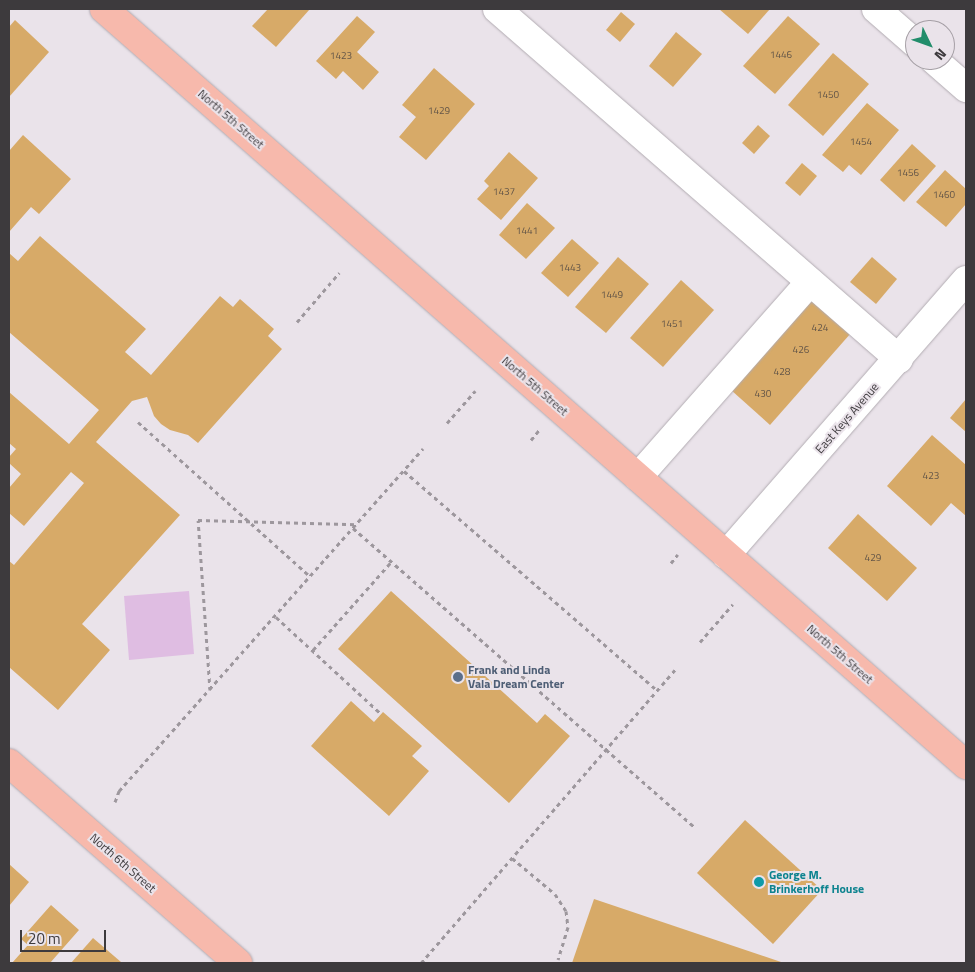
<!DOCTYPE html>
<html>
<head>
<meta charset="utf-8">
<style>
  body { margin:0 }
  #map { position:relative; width:975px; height:972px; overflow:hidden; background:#eae3ea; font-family:"Titillium Web",sans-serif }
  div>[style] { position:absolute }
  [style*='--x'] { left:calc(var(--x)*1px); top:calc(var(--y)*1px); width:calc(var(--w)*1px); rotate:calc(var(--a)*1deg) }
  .green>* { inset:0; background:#dfbde2 }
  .building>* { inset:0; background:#d7aa68 }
  .path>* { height:3px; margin-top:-1.5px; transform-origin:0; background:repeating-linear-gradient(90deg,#9d979d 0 4px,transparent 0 8px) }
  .roads { filter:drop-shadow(0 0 1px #b2acb2) drop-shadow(0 0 1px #b2acb2) }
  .minor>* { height:28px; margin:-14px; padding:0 14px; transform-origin:14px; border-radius:14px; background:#fff }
  .major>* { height:28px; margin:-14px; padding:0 14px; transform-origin:14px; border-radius:14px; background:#f7b9ac }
  .dots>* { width:14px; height:14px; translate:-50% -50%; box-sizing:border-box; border:2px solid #eae3ea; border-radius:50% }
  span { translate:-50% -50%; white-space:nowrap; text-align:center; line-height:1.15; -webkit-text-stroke:4px #eae3ea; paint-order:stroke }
  .number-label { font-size:10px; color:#645648 }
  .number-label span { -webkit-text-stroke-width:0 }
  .street-label { font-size:12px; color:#3d3a3d }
  .service-label { font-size:12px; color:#4e5e75; font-weight:700 }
  .left { translate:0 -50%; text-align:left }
  .culture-label { font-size:12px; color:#0d838f; font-weight:700 }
  .frame { position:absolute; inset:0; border:10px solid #3d3a3d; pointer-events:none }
  .north { position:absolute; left:905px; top:20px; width:50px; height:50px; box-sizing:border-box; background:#eae3ea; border:1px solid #a59fa5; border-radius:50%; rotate:132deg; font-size:14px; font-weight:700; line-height:20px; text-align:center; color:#3d3a3d }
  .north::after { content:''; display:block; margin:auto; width:18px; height:22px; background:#228d6b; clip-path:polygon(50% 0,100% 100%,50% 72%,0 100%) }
  .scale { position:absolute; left:20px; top:930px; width:86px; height:22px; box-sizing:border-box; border:2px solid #3d3a3d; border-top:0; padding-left:6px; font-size:15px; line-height:18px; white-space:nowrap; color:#3d3a3d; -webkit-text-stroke:4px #eae3ea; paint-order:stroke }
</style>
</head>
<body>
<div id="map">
  <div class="green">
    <div style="clip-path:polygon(189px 591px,194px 654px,129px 660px,124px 596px)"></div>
  </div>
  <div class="building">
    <div style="clip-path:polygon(268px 9px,310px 9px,276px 47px,252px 26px)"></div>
    <div style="clip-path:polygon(719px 9px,770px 9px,748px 34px)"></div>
    <div style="clip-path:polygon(621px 12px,635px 24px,620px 42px,606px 30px)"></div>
    <div style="clip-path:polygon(357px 16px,375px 32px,357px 52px,379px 72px,363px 90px,343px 71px,336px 79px,316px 61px)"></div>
    <div style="clip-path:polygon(788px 16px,820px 44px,775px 94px,743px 66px)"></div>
    <div style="clip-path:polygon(15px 20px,49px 52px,9px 97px,9px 27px)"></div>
    <div style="clip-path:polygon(676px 32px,702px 54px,673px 87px,649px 66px)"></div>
    <div style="clip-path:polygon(833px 53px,869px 84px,823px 136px,788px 105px)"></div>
    <div style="clip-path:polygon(434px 68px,475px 104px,426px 160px,399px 137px,416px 117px,402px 105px)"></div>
    <div style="clip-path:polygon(867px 103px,899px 130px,861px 175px,849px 165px,843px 172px,822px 155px)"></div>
    <div style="clip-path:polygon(758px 125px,770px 136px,754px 154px,742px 143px)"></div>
    <div style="clip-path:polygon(23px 135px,71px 179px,39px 214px,31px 207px,9px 232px,9px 151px)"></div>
    <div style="clip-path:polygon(912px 144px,936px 166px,904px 202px,880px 180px)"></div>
    <div style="clip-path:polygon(509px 152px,538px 178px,501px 220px,477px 199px,489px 186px,484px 181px)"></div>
    <div style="clip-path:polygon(802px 163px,817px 176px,800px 196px,785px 183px)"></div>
    <div style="clip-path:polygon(945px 170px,966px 189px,966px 204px,946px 227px,916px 202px)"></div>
    <div style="clip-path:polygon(527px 203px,555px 228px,526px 259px,499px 235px)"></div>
    <div style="clip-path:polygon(40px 236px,146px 329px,125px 352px,151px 375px,220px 296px,233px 307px,240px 299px,274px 329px,268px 336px,282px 349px,198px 443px,188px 435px,170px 430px,161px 424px,154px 416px,147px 397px,132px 401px,96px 442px,180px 515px,82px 624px,110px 650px,58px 710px,9px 667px,9px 561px,14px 565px,84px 483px,71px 472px,24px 526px,9px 513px,9px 488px,21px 474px,9px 463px,9px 457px,16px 449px,9px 443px,9px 392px,69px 444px,99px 410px,9px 332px,9px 253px,18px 261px)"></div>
    <div style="clip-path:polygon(572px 239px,599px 263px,568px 297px,541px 273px)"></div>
    <div style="clip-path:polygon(618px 257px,649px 284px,606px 333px,575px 307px)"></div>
    <div style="clip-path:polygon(872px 257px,897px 279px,876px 304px,850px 282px)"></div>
    <div style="clip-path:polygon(681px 280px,714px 310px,663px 367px,630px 338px)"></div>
    <div style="clip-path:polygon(812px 298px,851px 333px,770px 425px,731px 390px)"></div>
    <div style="clip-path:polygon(966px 399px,966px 432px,950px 418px)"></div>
    <div style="clip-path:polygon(932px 435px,966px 465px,966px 516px,951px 503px,931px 526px,887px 486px)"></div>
    <div style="clip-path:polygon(858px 514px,917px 568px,887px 601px,828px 548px)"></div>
    <div style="clip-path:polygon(391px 591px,537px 723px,545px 714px,570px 736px,509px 803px,338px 649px)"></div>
    <div style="clip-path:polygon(351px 701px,374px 722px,383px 712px,422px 746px,412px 756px,429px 771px,389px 816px,311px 746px)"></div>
    <div style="clip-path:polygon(745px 820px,822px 890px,773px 944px,697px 873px)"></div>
    <div style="clip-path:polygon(9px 864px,29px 882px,9px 906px)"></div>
    <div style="clip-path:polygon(594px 899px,784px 963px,572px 963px)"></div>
    <div style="clip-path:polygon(51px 905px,79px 930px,50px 963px,12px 963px,28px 945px,21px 939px)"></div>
    <div style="clip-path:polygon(93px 938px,121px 962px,121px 963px,71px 963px)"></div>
  </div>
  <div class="path">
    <div style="--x:297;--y:322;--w:65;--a:-49.4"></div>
    <div style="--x:138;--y:422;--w:232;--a:41.9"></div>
    <div style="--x:447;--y:423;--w:43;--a:-48.8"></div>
    <div style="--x:531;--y:440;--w:14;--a:-51"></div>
    <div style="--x:404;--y:471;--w:335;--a:40.9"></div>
    <div style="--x:353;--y:528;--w:454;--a:41.2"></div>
    <div style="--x:671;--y:563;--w:11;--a:-52"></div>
    <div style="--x:276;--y:617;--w:143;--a:42.7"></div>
    <div style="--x:700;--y:642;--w:50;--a:-49"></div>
    <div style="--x:313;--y:650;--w:118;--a:-48.4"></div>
    <div style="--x:210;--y:690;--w:170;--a:-94"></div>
    <div style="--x:198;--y:520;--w:158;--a:1.5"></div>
    <div style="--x:115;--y:802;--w:12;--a:-70"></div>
    <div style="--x:119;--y:791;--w:458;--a:-48.4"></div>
    <div style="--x:512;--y:858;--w:56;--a:39.9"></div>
    <div style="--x:555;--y:894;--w:20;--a:57"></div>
    <div style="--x:566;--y:911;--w:16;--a:83"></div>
    <div style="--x:568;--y:927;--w:34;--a:107"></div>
    <div style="--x:421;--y:963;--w:388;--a:-49.1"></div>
  </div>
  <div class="roads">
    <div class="minor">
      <div style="--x:497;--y:9;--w:533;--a:41.04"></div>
      <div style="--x:876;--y:9;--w:52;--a:41.1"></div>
      <div style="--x:934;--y:60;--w:43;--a:41.2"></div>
      <div style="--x:638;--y:477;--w:260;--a:-48.6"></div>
      <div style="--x:726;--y:555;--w:365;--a:-48.9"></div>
    </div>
    <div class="major">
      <div style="--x:104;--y:9;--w:1147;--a:41.25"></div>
      <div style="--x:9;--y:763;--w:304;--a:41.1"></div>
    </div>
  </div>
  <div class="dots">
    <div style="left:458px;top:677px;background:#5c6f8a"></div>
    <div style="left:759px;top:882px;background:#0f9aa8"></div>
  </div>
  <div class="number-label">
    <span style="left:781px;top:55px">1446</span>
    <span style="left:341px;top:56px">1423</span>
    <span style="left:828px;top:95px">1450</span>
    <span style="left:439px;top:111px">1429</span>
    <span style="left:861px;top:142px">1454</span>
    <span style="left:908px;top:173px">1456</span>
    <span style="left:504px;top:192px">1437</span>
    <span style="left:944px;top:195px">1460</span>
    <span style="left:527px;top:231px">1441</span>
    <span style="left:570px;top:268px">1443</span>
    <span style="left:612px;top:295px">1449</span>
    <span style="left:672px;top:324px">1451</span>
    <span style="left:820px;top:328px">424</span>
    <span style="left:801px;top:350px">426</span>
    <span style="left:782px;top:372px">428</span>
    <span style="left:763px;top:394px">430</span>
    <span style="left:931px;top:476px">423</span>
    <span style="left:873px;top:558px">429</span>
  </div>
  <div class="street-label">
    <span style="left:231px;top:119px;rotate:41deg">North 5th Street</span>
    <span style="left:535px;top:386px;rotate:41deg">North 5th Street</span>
    <span style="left:847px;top:418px;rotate:-49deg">East Keys Avenue</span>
    <span style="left:840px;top:654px;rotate:41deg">North 5th Street</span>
    <span style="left:123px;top:863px;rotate:41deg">North 6th Street</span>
  </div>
  <div class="service-label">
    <span class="left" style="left:468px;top:677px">Frank and Linda<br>Vala Dream Center</span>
  </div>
  <div class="culture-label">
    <span class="left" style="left:769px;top:882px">George M.<br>Brinkerhoff House</span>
  </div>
  <div class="frame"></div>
  <div class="north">N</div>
  <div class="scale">20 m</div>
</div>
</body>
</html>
